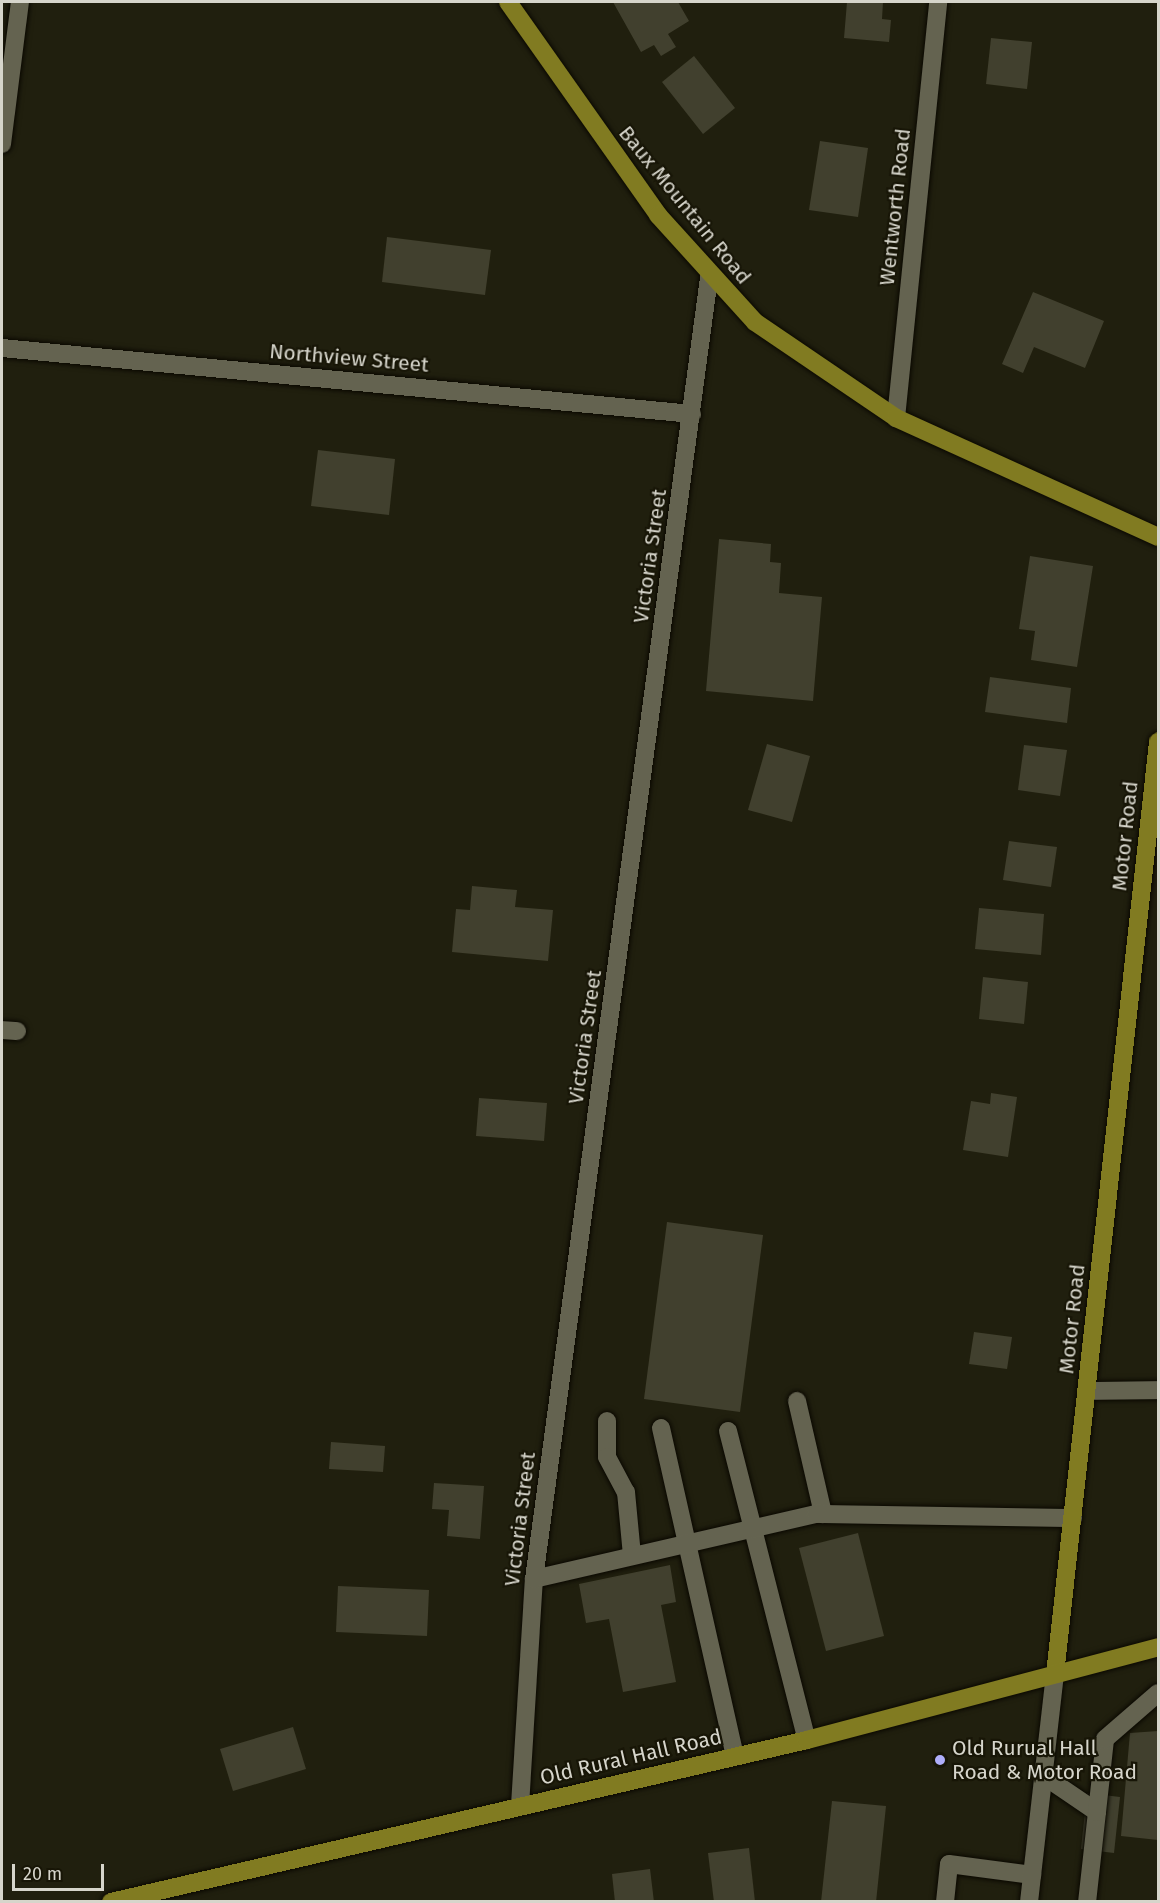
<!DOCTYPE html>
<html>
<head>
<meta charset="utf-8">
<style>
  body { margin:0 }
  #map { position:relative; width:1160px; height:1903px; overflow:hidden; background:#201f0e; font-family:"Fira Sans",sans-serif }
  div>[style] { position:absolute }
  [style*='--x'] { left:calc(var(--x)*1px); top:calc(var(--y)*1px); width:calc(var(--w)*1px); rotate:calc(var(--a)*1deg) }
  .building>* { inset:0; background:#41402e }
  .roads { filter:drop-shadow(0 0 2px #0a0800) drop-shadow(0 0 2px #0a0800) }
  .minor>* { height:18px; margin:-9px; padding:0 9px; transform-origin:9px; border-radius:9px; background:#646350 }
  .major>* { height:18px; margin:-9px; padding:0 9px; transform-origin:9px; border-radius:9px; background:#817b21 }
  .dots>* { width:16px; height:16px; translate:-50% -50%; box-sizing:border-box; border:3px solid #171506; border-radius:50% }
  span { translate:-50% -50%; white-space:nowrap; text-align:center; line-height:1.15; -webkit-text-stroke:4.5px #171506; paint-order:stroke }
  .street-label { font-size:21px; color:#d6d5cb }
  .poi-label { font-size:21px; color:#d6d5cb }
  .left { translate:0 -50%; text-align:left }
  .frame { position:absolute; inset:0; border:3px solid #d6d5cb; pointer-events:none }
  .scale { position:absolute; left:12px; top:1864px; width:92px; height:27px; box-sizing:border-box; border:3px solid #d6d5cb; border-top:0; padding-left:8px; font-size:18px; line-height:21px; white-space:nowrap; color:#d6d5cb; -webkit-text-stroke:4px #171506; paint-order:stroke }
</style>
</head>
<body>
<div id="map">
  <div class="building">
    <div style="clip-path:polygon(613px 2px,678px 2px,689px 21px,668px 34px,676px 47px,661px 56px,654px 45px,641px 52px)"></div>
    <div style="clip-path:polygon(847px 2px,883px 2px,882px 19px,891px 20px,889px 42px,844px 38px)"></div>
    <div style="clip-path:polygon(991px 38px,1032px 42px,1027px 89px,986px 84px)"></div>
    <div style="clip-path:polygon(694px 56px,735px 108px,703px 134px,662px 82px)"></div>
    <div style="clip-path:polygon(820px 141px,868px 148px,858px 217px,809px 210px)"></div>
    <div style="clip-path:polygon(387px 237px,491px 250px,485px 295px,382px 282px)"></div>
    <div style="clip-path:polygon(1033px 292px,1104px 321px,1085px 368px,1034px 347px,1023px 373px,1002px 364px)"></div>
    <div style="clip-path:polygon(318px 450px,395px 459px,389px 515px,311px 506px)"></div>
    <div style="clip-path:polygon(719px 539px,771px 544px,770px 562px,781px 563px,779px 593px,822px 597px,813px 701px,706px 691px)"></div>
    <div style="clip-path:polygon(1030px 556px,1093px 566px,1077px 667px,1031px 660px,1035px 631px,1019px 629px)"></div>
    <div style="clip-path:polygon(990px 677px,1071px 688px,1067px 723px,985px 712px)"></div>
    <div style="clip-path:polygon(767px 744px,810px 756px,792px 822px,748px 810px)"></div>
    <div style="clip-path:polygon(1024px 745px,1067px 750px,1060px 796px,1018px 790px)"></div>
    <div style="clip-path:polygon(1009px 841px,1057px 847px,1051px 887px,1003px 880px)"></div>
    <div style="clip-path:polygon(472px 886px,517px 890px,515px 907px,553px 910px,548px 961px,452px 952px,456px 909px,470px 910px)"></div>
    <div style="clip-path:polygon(979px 908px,1044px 914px,1041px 955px,975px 949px)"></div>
    <div style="clip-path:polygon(983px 977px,1028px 982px,1024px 1024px,979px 1019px)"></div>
    <div style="clip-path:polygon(991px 1093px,1017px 1097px,1008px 1157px,963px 1150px,971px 1101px,990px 1104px)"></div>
    <div style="clip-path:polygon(479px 1098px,547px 1103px,544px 1141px,476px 1136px)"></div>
    <div style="clip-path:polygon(667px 1222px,763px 1235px,740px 1412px,644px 1399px)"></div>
    <div style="clip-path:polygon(974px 1332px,1012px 1337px,1007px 1369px,969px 1364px)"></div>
    <div style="clip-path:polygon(331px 1442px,385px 1446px,383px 1472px,329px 1469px)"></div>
    <div style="clip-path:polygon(434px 1483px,484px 1486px,480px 1539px,447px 1536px,449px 1510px,432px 1509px)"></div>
    <div style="clip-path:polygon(858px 1533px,884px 1636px,826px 1651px,799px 1548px)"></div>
    <div style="clip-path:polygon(670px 1565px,676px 1602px,661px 1605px,676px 1682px,623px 1692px,609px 1619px,586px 1623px,579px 1584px)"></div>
    <div style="clip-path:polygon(338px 1586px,429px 1590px,427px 1636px,336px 1632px)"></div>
    <div style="clip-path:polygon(293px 1727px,306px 1769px,233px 1791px,220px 1749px)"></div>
    <div style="clip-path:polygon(1158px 1731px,1158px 1840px,1121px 1836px,1130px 1733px)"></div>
    <div style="clip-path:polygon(1087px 1793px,1120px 1797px,1114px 1853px,1081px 1849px)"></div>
    <div style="clip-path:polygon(832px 1801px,886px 1806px,876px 1902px,821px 1902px)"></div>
    <div style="clip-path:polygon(749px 1848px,755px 1902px,714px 1902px,708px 1853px)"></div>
    <div style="clip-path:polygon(650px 1869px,654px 1902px,615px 1902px,612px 1874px)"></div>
  </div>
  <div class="roads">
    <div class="minor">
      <div style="--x:2;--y:144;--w:143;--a:-82.8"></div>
      <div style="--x:2;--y:348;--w:693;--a:5.46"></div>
      <div style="--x:896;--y:418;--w:418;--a:-84.2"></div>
      <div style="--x:2;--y:1030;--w:15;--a:4"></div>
      <div style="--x:1087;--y:1391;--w:71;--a:-0.8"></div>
      <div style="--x:797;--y:1401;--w:116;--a:77"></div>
      <div style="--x:607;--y:1421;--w:36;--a:90"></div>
      <div style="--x:607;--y:1457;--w:40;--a:62"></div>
      <div style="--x:626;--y:1492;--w:63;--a:84.6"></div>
      <div style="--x:661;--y:1428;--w:336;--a:77.3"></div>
      <div style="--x:728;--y:1431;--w:319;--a:75.7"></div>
      <div style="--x:534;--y:1579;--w:289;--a:-13"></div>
      <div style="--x:816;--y:1514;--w:257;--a:0.9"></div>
      <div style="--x:1044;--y:1776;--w:64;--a:34.2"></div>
      <div style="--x:1097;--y:1812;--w:91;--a:96.3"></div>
      <div style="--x:520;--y:1806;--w:227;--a:-86.5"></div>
      <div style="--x:534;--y:1579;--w:1314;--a:-82.34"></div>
      <div style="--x:1097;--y:1812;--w:73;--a:-83.7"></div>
      <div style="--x:1105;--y:1739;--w:70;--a:-41"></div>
      <div style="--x:945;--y:1902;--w:38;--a:-84"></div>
      <div style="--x:949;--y:1864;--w:84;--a:7.5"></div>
      <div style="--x:1029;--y:1902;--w:229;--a:-83.5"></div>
    </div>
    <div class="major">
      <div style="--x:508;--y:2;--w:261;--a:54.8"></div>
      <div style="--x:658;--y:215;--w:144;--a:47.8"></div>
      <div style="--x:755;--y:322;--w:171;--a:34.2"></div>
      <div style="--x:896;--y:418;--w:288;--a:24.4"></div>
      <div style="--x:1055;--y:1674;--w:938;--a:-83.69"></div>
      <div style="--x:111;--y:1902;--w:715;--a:-13.1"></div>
      <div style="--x:807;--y:1740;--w:363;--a:-14.8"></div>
    </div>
  </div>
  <div class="dots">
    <div style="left:940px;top:1760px;background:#afaefa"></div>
  </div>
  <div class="street-label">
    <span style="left:685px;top:205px;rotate:51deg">Baux Mountain Road</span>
    <span style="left:895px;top:207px;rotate:-84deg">Wentworth Road</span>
    <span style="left:349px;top:358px;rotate:5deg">Northview Street</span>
    <span style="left:650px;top:556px;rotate:-82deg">Victoria Street</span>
    <span style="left:1125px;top:836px;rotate:-84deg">Motor Road</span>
    <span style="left:585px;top:1037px;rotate:-82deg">Victoria Street</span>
    <span style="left:1072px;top:1319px;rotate:-84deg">Motor Road</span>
    <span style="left:520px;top:1519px;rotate:-83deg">Victoria Street</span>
    <span style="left:631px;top:1757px;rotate:-13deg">Old Rural Hall Road</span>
  </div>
  <div class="poi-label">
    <span class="left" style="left:952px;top:1760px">Old Rurual Hall<br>Road &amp; Motor Road</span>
  </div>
  <div class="frame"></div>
  <div class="scale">20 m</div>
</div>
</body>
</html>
